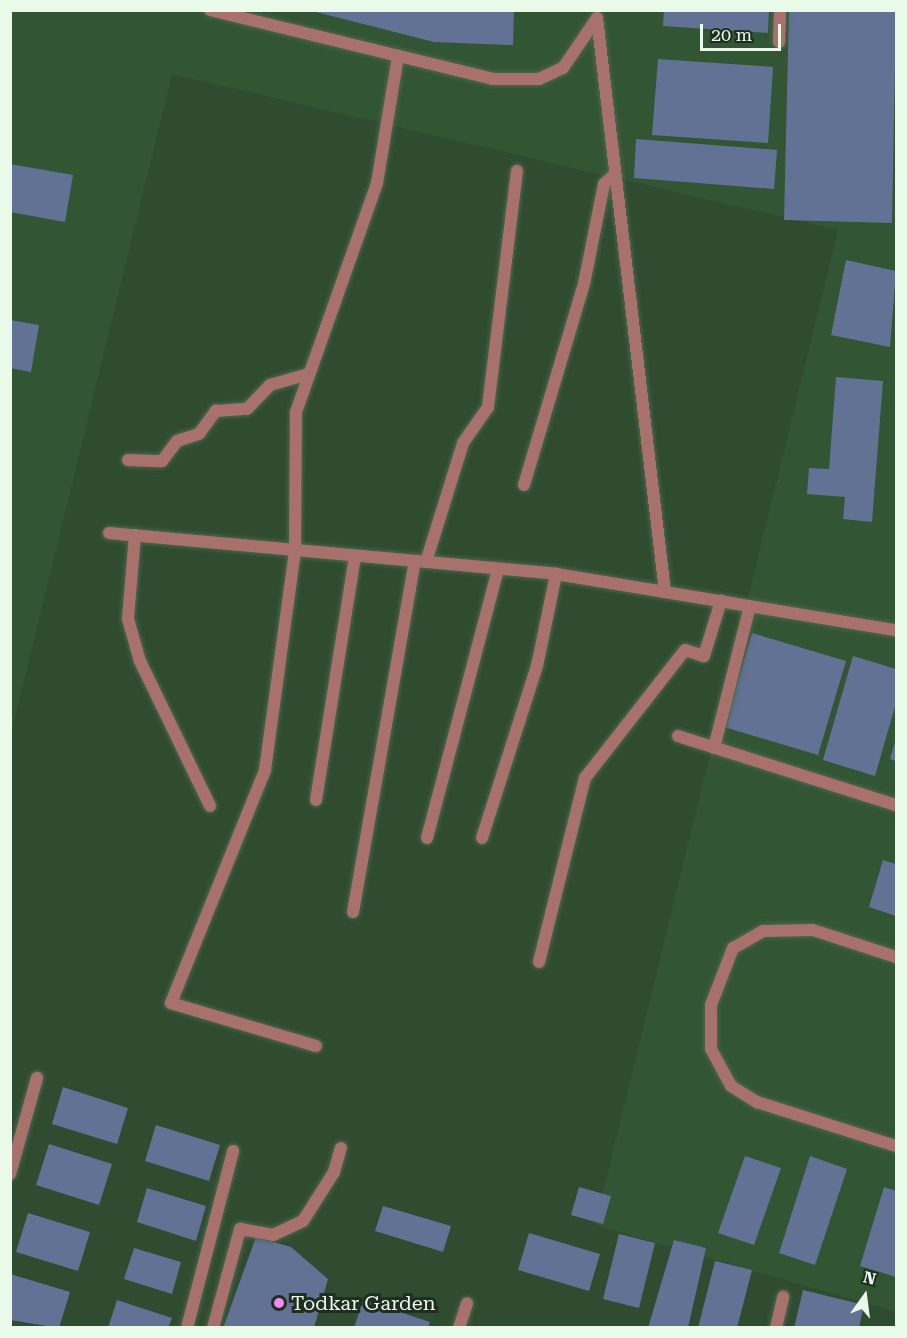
<!DOCTYPE html>
<html>
<head>
<meta charset="utf-8">
<style>
  body { margin:0 }
  #map { position:relative; width:907px; height:1338px; overflow:hidden; background:#2f4b30; font-family:"Roboto Serif",serif }
  div>[style] { position:absolute }
  [style*='--x'] { left:calc(var(--x)*1px); top:calc(var(--y)*1px); width:calc(var(--w)*1px); rotate:calc(var(--a)*1deg) }
  .built>* { inset:0; background:#325534 }
  .building>* { inset:0; background:#627295 }
  .roads { filter:drop-shadow(0 0 2px #4d674e) drop-shadow(0 0 2px #4d674e) }
  .lane>* { height:12px; margin:-6px; padding:0 6px; transform-origin:6px; border-radius:6px; background:#a8716c }
  .street>* { height:12px; margin:-6px; padding:0 6px; transform-origin:6px; border-radius:6px; background:#a8716c }
  .dots>* { width:16px; height:16px; translate:-50% -50%; box-sizing:border-box; border:3px solid #202d21; border-radius:50% }
  span { translate:-50% -50%; white-space:nowrap; text-align:center; line-height:1.15; -webkit-text-stroke:6px #202d21; paint-order:stroke }
  .poi-label { font-size:20px; color:#e9fae9 }
  .left { translate:0 -50%; text-align:left }
  .frame { position:absolute; inset:0; border:12px solid #e9fae9; pointer-events:none }
  .north { position:absolute; left:835px; top:1266px; width:60px; height:60px; -webkit-text-stroke:4px #202d21; paint-order:stroke; rotate:14deg; font-size:16px; font-weight:700; line-height:24px; text-align:center; color:#e9fae9 }
  .north::after { content:''; display:block; margin:auto; width:21px; height:27px; background:#e9fae9; clip-path:polygon(50% 0,100% 100%,50% 72%,0 100%) }
  .scale { position:absolute; left:700px; top:24px; width:81px; height:27px; box-sizing:border-box; border:3px solid #e9fae9; border-top:0; padding-left:8px; font-size:18px; line-height:21px; white-space:nowrap; color:#e9fae9; -webkit-text-stroke:4px #202d21; paint-order:stroke }
</style>
</head>
<body>
<div id="map">
  <div class="built">
    <div style="clip-path:polygon(11px 11px,896px 11px,896px 1312px,595px 1225px,838px 230px,172px 74px,11px 734px)"></div>
  </div>
  <div class="building">
    <div style="clip-path:polygon(514px 10px,513px 45px,434px 42px,312px 11px)"></div>
    <div style="clip-path:polygon(664px 10px,769px 10px,768px 33px,663px 26px)"></div>
    <div style="clip-path:polygon(789px 10px,896px 10px,892px 223px,784px 220px)"></div>
    <div style="clip-path:polygon(658px 59px,773px 67px,768px 143px,652px 135px)"></div>
    <div style="clip-path:polygon(636px 139px,777px 150px,774px 189px,634px 178px)"></div>
    <div style="clip-path:polygon(10px 164px,73px 175px,65px 222px,10px 212px)"></div>
    <div style="clip-path:polygon(846px 260px,896px 271px,890px 347px,831px 335px)"></div>
    <div style="clip-path:polygon(10px 320px,39px 325px,31px 372px,10px 368px)"></div>
    <div style="clip-path:polygon(836px 377px,883px 381px,872px 522px,843px 519px,845px 497px,807px 494px,809px 468px,829px 469px)"></div>
    <div style="clip-path:polygon(752px 633px,846px 661px,818px 755px,724px 727px)"></div>
    <div style="clip-path:polygon(853px 656px,896px 669px,896px 703px,875px 776px,823px 760px)"></div>
    <div style="clip-path:polygon(896px 739px,896px 761px,890px 759px)"></div>
    <div style="clip-path:polygon(883px 860px,896px 864px,896px 916px,869px 907px)"></div>
    <div style="clip-path:polygon(63px 1087px,128px 1108px,117px 1144px,52px 1124px)"></div>
    <div style="clip-path:polygon(156px 1125px,220px 1145px,209px 1181px,145px 1161px)"></div>
    <div style="clip-path:polygon(49px 1144px,112px 1164px,99px 1205px,36px 1185px)"></div>
    <div style="clip-path:polygon(745px 1156px,781px 1168px,754px 1245px,718px 1233px)"></div>
    <div style="clip-path:polygon(810px 1156px,847px 1169px,815px 1265px,779px 1253px)"></div>
    <div style="clip-path:polygon(579px 1187px,611px 1196px,603px 1224px,571px 1215px)"></div>
    <div style="clip-path:polygon(884px 1187px,896px 1191px,896px 1277px,860px 1266px)"></div>
    <div style="clip-path:polygon(147px 1188px,206px 1206px,196px 1241px,137px 1222px)"></div>
    <div style="clip-path:polygon(383px 1206px,451px 1226px,443px 1252px,375px 1231px)"></div>
    <div style="clip-path:polygon(28px 1213px,90px 1232px,78px 1271px,16px 1252px)"></div>
    <div style="clip-path:polygon(529px 1233px,600px 1254px,589px 1291px,518px 1270px)"></div>
    <div style="clip-path:polygon(619px 1234px,655px 1243px,639px 1308px,603px 1299px)"></div>
    <div style="clip-path:polygon(256px 1237px,291px 1247px,328px 1279px,314px 1328px,223px 1328px)"></div>
    <div style="clip-path:polygon(674px 1240px,706px 1248px,688px 1328px,648px 1328px)"></div>
    <div style="clip-path:polygon(134px 1248px,181px 1262px,172px 1294px,124px 1279px)"></div>
    <div style="clip-path:polygon(715px 1261px,752px 1270px,737px 1328px,698px 1328px)"></div>
    <div style="clip-path:polygon(10px 1274px,70px 1292px,59px 1328px,10px 1320px)"></div>
    <div style="clip-path:polygon(803px 1290px,864px 1305px,859px 1328px,794px 1328px)"></div>
    <div style="clip-path:polygon(117px 1300px,172px 1318px,168px 1328px,108px 1328px)"></div>
    <div style="clip-path:polygon(363px 1300px,430px 1322px,428px 1328px,354px 1328px)"></div>
  </div>
  <div class="roads">
    <div class="lane">
      <div style="--x:779;--y:42;--w:32;--a:-88"></div>
    </div>
    <div class="street">
      <div style="--x:210;--y:10;--w:290;--a:13.7"></div>
      <div style="--x:492;--y:79;--w:47;--a:0"></div>
      <div style="--x:539;--y:79;--w:26;--a:-25"></div>
      <div style="--x:563;--y:68;--w:60;--a:-55.8"></div>
      <div style="--x:597;--y:18;--w:578;--a:83.24"></div>
      <div style="--x:128;--y:460;--w:34;--a:2"></div>
      <div style="--x:162;--y:461;--w:25;--a:-53"></div>
      <div style="--x:177;--y:441;--w:23;--a:-18"></div>
      <div style="--x:199;--y:434;--w:29;--a:-54"></div>
      <div style="--x:216;--y:411;--w:31;--a:-4"></div>
      <div style="--x:247;--y:409;--w:33;--a:-46"></div>
      <div style="--x:270;--y:385;--w:40;--a:-16"></div>
      <div style="--x:524;--y:485;--w:210;--a:-73.4"></div>
      <div style="--x:584;--y:284;--w:102;--a:-78.7"></div>
      <div style="--x:604;--y:184;--w:12;--a:-42"></div>
      <div style="--x:109;--y:533;--w:449;--a:5.2"></div>
      <div style="--x:556;--y:574;--w:345;--a:9.4"></div>
      <div style="--x:135;--y:535;--w:84;--a:94.8"></div>
      <div style="--x:128;--y:619;--w:44;--a:74.1"></div>
      <div style="--x:140;--y:661;--w:161;--a:64.2"></div>
      <div style="--x:426;--y:562;--w:125;--a:-72.7"></div>
      <div style="--x:463;--y:443;--w:44;--a:-55.2"></div>
      <div style="--x:488;--y:407;--w:238;--a:-83"></div>
      <div style="--x:678;--y:736;--w:229;--a:17.6"></div>
      <div style="--x:714;--y:748;--w:146;--a:-75.8"></div>
      <div style="--x:316;--y:800;--w:247;--a:-80.9"></div>
      <div style="--x:427;--y:838;--w:278;--a:-75.2"></div>
      <div style="--x:482;--y:838;--w:181;--a:-72.3"></div>
      <div style="--x:537;--y:666;--w:94;--a:-78.3"></div>
      <div style="--x:353;--y:912;--w:356;--a:-80"></div>
      <div style="--x:896;--y:957;--w:87;--a:-162"></div>
      <div style="--x:813;--y:930;--w:50;--a:178.9"></div>
      <div style="--x:763;--y:931;--w:34;--a:150"></div>
      <div style="--x:733;--y:948;--w:61;--a:111.1"></div>
      <div style="--x:711;--y:1005;--w:44;--a:90"></div>
      <div style="--x:711;--y:1049;--w:42;--a:61.6"></div>
      <div style="--x:731;--y:1086;--w:31;--a:32"></div>
      <div style="--x:757;--y:1102;--w:146;--a:17.6"></div>
      <div style="--x:539;--y:962;--w:190;--a:-76"></div>
      <div style="--x:585;--y:778;--w:162;--a:-52"></div>
      <div style="--x:685;--y:650;--w:20;--a:18"></div>
      <div style="--x:704;--y:656;--w:58;--a:-72.8"></div>
      <div style="--x:316;--y:1046;--w:151;--a:-163.5"></div>
      <div style="--x:171;--y:1003;--w:251;--a:-68"></div>
      <div style="--x:265;--y:770;--w:222;--a:-82.2"></div>
      <div style="--x:295;--y:550;--w:138;--a:-89.6"></div>
      <div style="--x:296;--y:412;--w:243;--a:-70.5"></div>
      <div style="--x:377;--y:183;--w:129;--a:-80.6"></div>
      <div style="--x:10;--y:1174;--w:100;--a:-74.3"></div>
      <div style="--x:187;--y:1328;--w:183;--a:-75.4"></div>
      <div style="--x:213;--y:1328;--w:103;--a:-74.7"></div>
      <div style="--x:240;--y:1229;--w:34;--a:10"></div>
      <div style="--x:273;--y:1235;--w:33;--a:-25"></div>
      <div style="--x:303;--y:1221;--w:58;--a:-57.7"></div>
      <div style="--x:334;--y:1172;--w:25;--a:-74"></div>
      <div style="--x:459;--y:1328;--w:26;--a:-72"></div>
      <div style="--x:776;--y:1328;--w:32;--a:-77"></div>
    </div>
  </div>
  <div class="dots">
    <div style="left:279px;top:1303px;background:#f08bf6"></div>
  </div>
  <div class="poi-label">
    <span class="left" style="left:291px;top:1303px">Todkar Garden</span>
  </div>
  <div class="frame"></div>
  <div class="north">N</div>
  <div class="scale">20 m</div>
</div>
</body>
</html>
